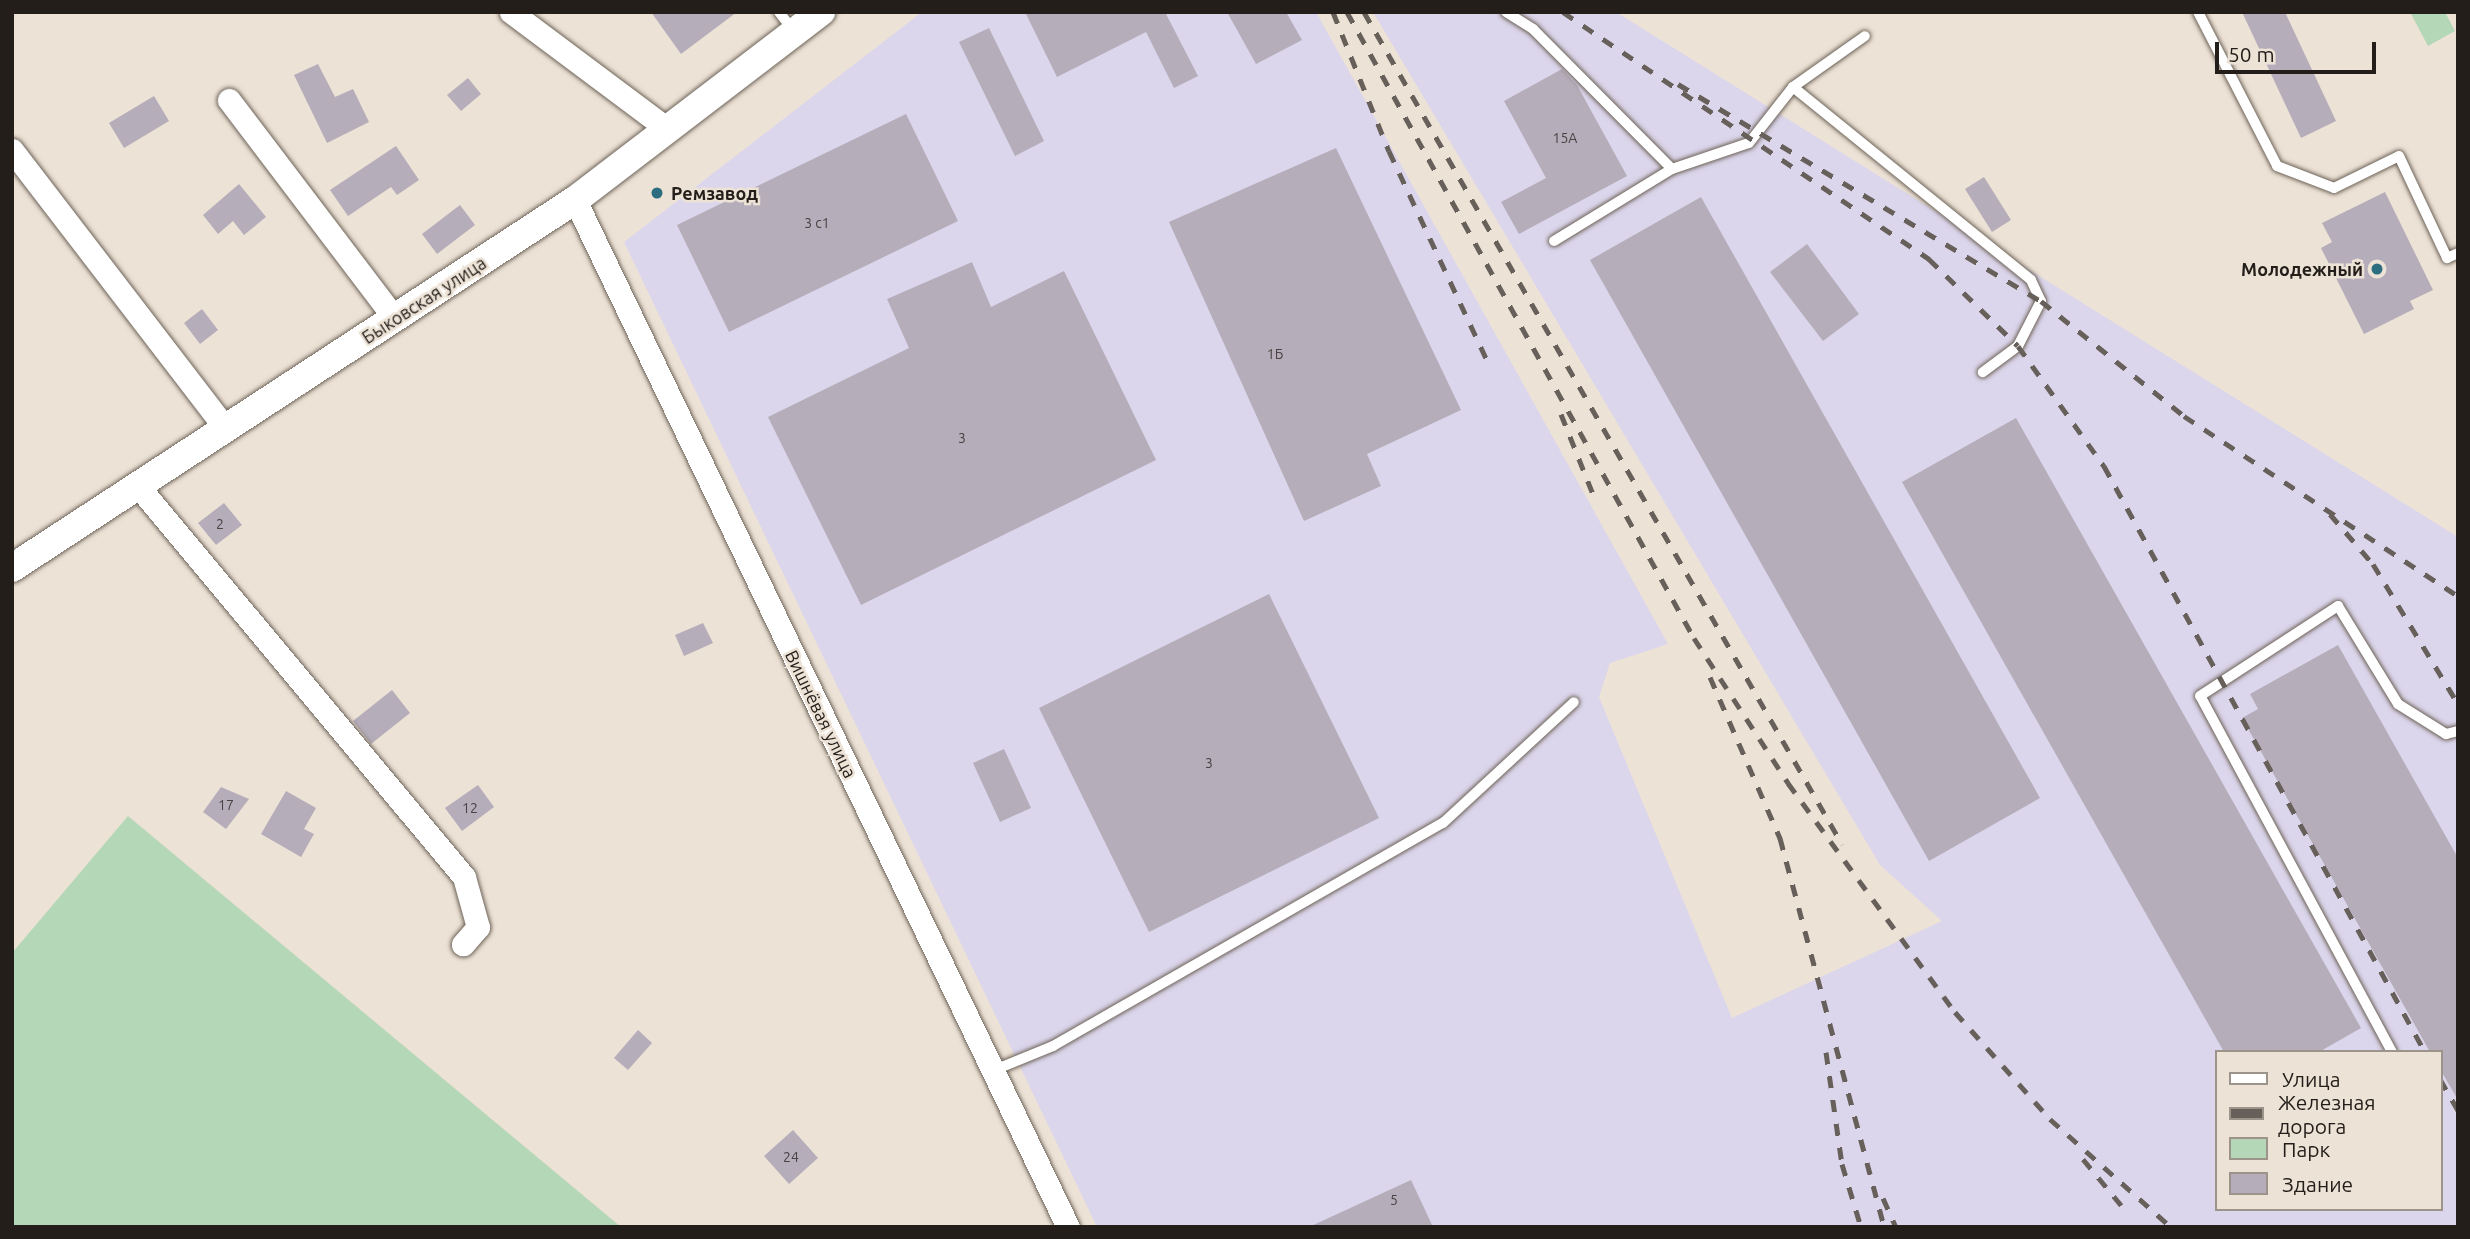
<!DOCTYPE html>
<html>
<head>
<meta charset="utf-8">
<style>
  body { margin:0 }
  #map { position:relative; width:2470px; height:1239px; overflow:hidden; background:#ede2d6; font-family:Ubuntu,sans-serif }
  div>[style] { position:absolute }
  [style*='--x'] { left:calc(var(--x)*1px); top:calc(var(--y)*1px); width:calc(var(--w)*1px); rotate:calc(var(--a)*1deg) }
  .industrial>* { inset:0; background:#dcd6ec }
  .green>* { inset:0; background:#b4d7b7 }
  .building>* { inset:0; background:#b5adba }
  .roads { filter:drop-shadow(0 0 2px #6d6358) drop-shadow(0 0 2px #6d6358) }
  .service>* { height:10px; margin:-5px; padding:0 5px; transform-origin:5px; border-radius:5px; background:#fff }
  .minor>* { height:23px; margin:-11.5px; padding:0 11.5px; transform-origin:11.5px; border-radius:11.5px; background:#fff }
  .tertiary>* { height:28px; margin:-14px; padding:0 14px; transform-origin:14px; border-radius:14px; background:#fff }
  .rail>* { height:5px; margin-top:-2.5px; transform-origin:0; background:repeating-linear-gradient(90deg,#67605a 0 12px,transparent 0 24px) }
  .dots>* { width:19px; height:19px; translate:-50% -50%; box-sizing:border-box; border:4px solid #ede2d6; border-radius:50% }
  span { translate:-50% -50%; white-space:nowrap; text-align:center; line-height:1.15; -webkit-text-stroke:5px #ede2d6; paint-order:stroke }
  .number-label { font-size:14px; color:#484242 }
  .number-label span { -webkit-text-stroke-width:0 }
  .poi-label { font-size:18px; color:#231e1a; font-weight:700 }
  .left { translate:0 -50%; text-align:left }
  .right { translate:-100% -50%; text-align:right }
  .street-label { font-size:18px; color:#231e1a }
  .frame { position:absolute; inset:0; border:14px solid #231e1a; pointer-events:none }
  .legend { position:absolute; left:2215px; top:1050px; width:228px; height:161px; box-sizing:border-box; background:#ede2d6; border:2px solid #9c948b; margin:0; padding:9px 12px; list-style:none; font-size:21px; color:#231e1a }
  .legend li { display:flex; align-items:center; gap:14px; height:35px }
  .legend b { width:35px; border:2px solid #9c948b }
  .scale { position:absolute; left:2215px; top:42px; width:161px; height:32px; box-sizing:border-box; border:4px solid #231e1a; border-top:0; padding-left:9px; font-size:21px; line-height:24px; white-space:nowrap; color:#231e1a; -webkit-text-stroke:5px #ede2d6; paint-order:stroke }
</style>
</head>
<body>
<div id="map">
  <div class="industrial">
    <div style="clip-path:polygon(evenodd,922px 12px,1316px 12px,1668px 644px,1610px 663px,1599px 697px,1732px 1018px,1942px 921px,1880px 865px,1373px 12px,1616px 12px,2458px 537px,2458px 1227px,1097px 1227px,624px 242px,922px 12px,2216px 1052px,2440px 1052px,2440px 1209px,2216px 1209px,2216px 1052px)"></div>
  </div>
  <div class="green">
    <div style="clip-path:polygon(2410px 12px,2445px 12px,2455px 31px,2428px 46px)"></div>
    <div style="clip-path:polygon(128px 816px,621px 1227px,12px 1227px,12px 953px)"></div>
  </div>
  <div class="building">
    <div style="clip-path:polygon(651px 12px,737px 12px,681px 54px)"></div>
    <div style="clip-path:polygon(1025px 12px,1165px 12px,1198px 76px,1174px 88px,1146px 32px,1057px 77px)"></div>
    <div style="clip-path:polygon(1227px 12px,1286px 12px,1302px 40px,1256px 64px)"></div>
    <div style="clip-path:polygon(2242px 12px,2285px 12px,2336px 121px,2301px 138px)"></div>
    <div style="clip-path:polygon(989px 28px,1044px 141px,1015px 156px,959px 42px)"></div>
    <div style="clip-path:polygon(318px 64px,335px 97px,353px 89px,369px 122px,327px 143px,294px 75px)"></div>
    <div style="clip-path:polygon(1562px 69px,1577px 85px,1627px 176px,1519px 234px,1501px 202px,1546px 178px,1504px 101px)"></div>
    <div style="clip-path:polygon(468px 78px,481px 94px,461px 111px,447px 95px)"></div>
    <div style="clip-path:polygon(154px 96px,169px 121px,124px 148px,109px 123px)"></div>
    <div style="clip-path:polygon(906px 114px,958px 221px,729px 332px,677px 225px)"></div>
    <div style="clip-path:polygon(396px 146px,419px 180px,397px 195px,391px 187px,348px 216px,330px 190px)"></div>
    <div style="clip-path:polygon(1336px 148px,1461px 410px,1367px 454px,1381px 486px,1304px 521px,1169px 222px)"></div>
    <div style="clip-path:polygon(1984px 177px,2011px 220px,1992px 232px,1965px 189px)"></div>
    <div style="clip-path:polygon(239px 184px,266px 217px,244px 235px,233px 221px,218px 234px,203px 215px)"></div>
    <div style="clip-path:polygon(2385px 192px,2433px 290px,2410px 301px,2414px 309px,2364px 334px,2321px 248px,2332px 242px,2322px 223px)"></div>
    <div style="clip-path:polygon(1701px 197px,2040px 798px,1929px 861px,1590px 260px)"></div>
    <div style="clip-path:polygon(460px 205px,475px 225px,437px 254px,422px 234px)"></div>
    <div style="clip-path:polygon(1807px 244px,1859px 314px,1823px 341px,1770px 272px)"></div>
    <div style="clip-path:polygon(972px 262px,991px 307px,1064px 271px,1156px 460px,861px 605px,768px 417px,909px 348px,887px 299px)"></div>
    <div style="clip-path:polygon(202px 309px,218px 330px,200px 344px,184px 323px)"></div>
    <div style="clip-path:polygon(2016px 418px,2361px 1028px,2319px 1052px,2224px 1052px,1902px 482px)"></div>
    <div style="clip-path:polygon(224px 503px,242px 525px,216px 545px,198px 523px)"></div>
    <div style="clip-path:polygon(1269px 594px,1379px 818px,1149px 932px,1039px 708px)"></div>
    <div style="clip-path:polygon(703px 623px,713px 643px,684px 656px,675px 635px)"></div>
    <div style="clip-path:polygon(2338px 645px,2458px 858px,2458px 1100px,2440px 1069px,2440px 1052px,2430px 1052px,2242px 718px,2258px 709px,2250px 694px)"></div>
    <div style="clip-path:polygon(392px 690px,410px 713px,371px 744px,353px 721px)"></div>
    <div style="clip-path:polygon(1004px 749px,1031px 808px,1000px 822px,973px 763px)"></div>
    <div style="clip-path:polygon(478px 785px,494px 807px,462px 831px,445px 808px)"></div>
    <div style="clip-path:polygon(221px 787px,249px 799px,226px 829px,203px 812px)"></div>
    <div style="clip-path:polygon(286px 791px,316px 808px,304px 829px,314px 834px,301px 857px,261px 834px)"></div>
    <div style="clip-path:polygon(638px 1030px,652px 1043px,628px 1070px,614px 1058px)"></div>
    <div style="clip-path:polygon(793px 1130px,818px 1158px,789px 1184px,764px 1156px)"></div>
    <div style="clip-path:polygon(1411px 1180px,1433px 1227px,1309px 1227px)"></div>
  </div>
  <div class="roads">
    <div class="service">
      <div style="--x:779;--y:12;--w:24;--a:52"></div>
      <div style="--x:1506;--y:12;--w:32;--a:32"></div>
      <div style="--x:1533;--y:29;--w:197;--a:45.2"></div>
      <div style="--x:2198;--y:12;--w:173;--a:62.8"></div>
      <div style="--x:2277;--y:166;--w:61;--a:21.1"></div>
      <div style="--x:2334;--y:188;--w:72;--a:-26.2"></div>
      <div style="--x:2399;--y:156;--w:113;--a:64.8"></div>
      <div style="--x:2447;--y:258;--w:12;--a:-24"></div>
      <div style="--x:1793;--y:87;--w:306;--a:39"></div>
      <div style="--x:2031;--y:280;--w:23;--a:65"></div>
      <div style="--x:2041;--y:301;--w:51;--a:117.1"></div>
      <div style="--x:2018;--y:346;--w:44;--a:143.4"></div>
      <div style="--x:1554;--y:241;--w:138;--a:-31.4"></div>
      <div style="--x:1672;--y:169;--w:81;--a:-18.7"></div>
      <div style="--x:1749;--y:143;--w:71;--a:-51.8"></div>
      <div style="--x:1793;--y:87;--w:88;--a:-35.3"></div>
      <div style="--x:2392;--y:1052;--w:404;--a:-118.3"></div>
      <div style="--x:2200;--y:696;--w:165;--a:-33.1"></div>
      <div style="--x:2338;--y:606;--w:115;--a:58.5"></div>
      <div style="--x:2398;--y:704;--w:57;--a:32"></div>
      <div style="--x:2446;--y:734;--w:12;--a:-14"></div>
      <div style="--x:992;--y:1071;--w:66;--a:-22.3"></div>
      <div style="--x:1053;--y:1046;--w:449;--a:-29.8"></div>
      <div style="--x:1443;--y:823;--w:178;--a:-42.7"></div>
    </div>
    <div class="minor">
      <div style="--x:511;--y:12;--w:192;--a:36.8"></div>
      <div style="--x:229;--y:100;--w:275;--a:52.8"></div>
      <div style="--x:12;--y:150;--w:352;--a:52.5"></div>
      <div style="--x:575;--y:200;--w:1139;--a:64.36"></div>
      <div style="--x:138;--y:486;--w:509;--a:50.18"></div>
      <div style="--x:464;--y:877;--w:52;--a:74.4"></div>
      <div style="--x:478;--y:927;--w:23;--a:131"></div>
    </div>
    <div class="tertiary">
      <div style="--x:12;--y:568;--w:673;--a:-33.17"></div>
      <div style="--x:575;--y:200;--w:310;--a:-37.4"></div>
    </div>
  </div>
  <div class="rail">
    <div style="--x:1333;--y:12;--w:150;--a:68.1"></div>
    <div style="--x:1389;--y:151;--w:233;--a:64.9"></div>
    <div style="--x:1347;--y:12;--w:716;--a:61"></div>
    <div style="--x:1694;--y:638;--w:173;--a:57"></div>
    <div style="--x:1788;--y:783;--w:283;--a:53.9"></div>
    <div style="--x:1955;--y:1012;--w:143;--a:48.4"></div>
    <div style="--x:2050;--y:1119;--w:162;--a:41.8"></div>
    <div style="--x:1364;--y:12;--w:960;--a:60.12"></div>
    <div style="--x:1563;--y:12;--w:442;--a:34"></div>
    <div style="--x:1929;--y:259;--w:124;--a:44.3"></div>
    <div style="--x:2018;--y:346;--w:148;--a:54.4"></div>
    <div style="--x:2104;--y:466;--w:668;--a:61.29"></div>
    <div style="--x:1678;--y:84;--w:423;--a:30.9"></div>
    <div style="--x:2041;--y:301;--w:184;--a:38.8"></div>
    <div style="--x:2184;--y:416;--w:328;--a:33.3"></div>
    <div style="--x:1561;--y:414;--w:86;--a:68.2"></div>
    <div style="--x:2330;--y:514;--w:66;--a:49.3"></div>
    <div style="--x:2373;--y:564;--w:164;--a:58.7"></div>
    <div style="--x:1710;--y:677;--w:176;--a:66.5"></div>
    <div style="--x:1780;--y:838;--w:403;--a:75"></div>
    <div style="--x:1826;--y:1052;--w:113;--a:81.9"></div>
    <div style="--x:1842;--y:1164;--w:66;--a:73.2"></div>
    <div style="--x:2440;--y:1079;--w:36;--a:60"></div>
    <div style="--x:2083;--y:1159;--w:60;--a:50.4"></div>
    <div style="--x:1883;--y:1198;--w:32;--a:66"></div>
  </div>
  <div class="dots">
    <div style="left:657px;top:193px;background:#2c6d80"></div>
    <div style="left:2377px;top:269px;background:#2c6d80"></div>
  </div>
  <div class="number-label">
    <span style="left:1565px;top:138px">15А</span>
    <span style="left:817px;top:223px">3 с1</span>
    <span style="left:1275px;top:354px">1Б</span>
    <span style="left:962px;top:438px">3</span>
    <span style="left:220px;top:524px">2</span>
    <span style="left:1209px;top:763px">3</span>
    <span style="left:226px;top:805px">17</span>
    <span style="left:470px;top:808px">12</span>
    <span style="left:791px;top:1157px">24</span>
    <span style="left:1394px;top:1200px">5</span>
  </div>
  <div class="poi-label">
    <span class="left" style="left:671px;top:193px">Ремзавод</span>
    <span class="right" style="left:2363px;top:269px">Молодежный</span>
  </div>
  <div class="street-label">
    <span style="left:424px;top:300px;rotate:-33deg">Быковская улица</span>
    <span style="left:821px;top:714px;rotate:64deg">Вишнёвая улица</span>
  </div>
  <div class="frame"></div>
  <ul class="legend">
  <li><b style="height:9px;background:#fff"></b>Улица</li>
  <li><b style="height:9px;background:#67605a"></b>Железная дорога</li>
  <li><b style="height:19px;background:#b4d7b7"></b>Парк</li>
  <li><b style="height:19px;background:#b5adba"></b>Здание</li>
  </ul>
  <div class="scale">50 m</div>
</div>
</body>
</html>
